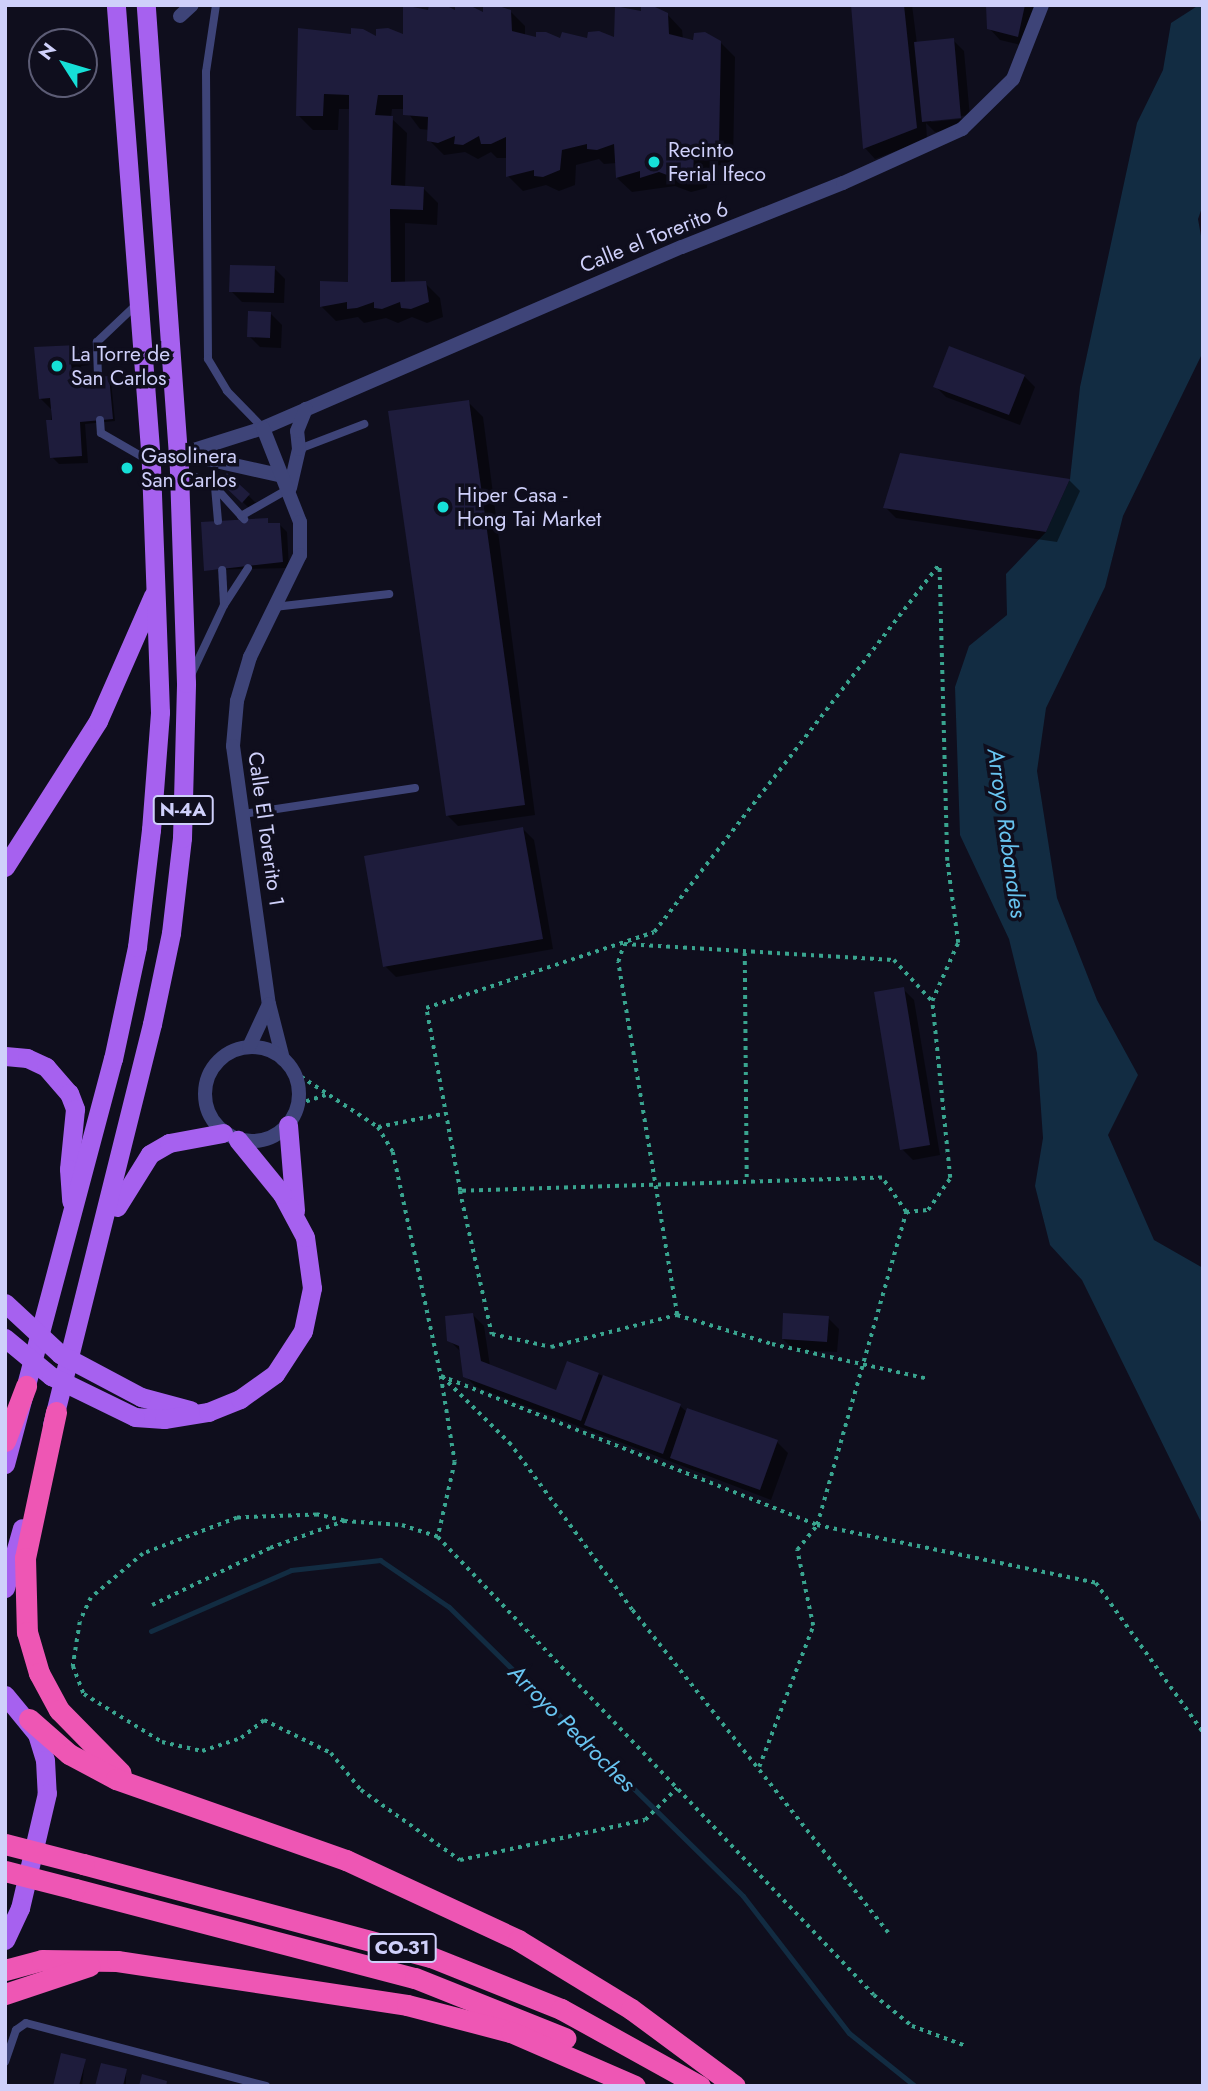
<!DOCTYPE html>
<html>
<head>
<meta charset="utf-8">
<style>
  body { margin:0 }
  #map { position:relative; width:1208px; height:2091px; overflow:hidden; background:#0f0e1d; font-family:Jost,sans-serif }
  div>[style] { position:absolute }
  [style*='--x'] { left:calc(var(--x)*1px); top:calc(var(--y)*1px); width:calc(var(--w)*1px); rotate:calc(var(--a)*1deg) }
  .water>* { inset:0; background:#122c42 }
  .shadow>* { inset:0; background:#0007 }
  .stream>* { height:5px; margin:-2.5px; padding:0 2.5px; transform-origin:2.5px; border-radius:2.5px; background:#122c42 }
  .building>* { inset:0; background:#1e1c3c }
  .path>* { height:3.5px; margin-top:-1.75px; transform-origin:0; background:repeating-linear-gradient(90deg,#39a48f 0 3.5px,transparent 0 8.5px) }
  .service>* { height:8px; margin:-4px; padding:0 4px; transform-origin:4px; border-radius:4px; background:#3e4478 }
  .minor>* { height:14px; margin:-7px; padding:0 7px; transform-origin:7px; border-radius:7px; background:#3e4478 }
  .tertiary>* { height:14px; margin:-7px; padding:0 7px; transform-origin:7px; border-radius:7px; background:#3e4478 }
  .tertiary>.ring { margin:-7px; padding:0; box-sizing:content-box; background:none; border:14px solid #3e4478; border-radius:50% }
  .primary>* { height:19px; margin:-9.5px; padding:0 9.5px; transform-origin:9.5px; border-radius:9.5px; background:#a661ef }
  .motorway>* { height:21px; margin:-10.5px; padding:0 10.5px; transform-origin:10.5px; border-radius:10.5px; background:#ee56b4 }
  .primary-bridge>* { height:19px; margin:-9.5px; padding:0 9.5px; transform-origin:9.5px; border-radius:9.5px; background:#a661ef }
  .motorway-bridge>* { height:21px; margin:-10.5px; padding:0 10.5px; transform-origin:10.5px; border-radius:10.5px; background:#ee56b4 }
  .dots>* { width:19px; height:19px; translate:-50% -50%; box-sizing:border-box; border:4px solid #0f0e1d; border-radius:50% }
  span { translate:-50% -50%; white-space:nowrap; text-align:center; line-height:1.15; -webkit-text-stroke:7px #0f0e1d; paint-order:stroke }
  .shield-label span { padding:2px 5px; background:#0f0e1d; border:2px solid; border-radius:5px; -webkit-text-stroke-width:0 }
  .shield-label { font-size:19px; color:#cfd0fa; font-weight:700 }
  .poi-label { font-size:21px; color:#cfd0fa }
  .left { translate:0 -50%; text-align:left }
  .street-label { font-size:21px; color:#cfd0fa }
  .water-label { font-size:23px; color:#68c4f0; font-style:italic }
  .frame { position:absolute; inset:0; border:7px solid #cfd0fa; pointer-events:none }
  .north { position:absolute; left:28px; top:28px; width:70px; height:70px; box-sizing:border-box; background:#0f0e1d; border:2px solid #5c5c75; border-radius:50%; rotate:307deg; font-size:19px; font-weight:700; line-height:28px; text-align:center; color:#cfd0fa }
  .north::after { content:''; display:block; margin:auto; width:24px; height:32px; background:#16dfd7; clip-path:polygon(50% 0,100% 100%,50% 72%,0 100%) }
</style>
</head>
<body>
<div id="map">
  <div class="water">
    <div style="clip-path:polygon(1199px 5px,1203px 5px,1203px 205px,1198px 219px,1203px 247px,1203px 352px,1123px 516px,1105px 587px,1046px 708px,1037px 771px,1057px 898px,1097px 1000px,1138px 1075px,1108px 1135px,1154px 1240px,1203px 1268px,1203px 1526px,1082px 1280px,1050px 1245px,1035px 1186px,1043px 1138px,1037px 1053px,1009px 939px,960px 835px,955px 687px,969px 646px,1007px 615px,1006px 574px,1046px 532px,1070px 479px,1080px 387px,1137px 123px,1163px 70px,1171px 23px)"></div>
  </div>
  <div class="shadow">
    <div style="clip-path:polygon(405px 5px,430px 12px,485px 15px,510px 11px,525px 26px,525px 36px,562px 41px,616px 40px,667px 14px,682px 30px,683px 39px,720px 42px,735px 57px,733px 162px,708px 168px,707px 188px,691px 192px,675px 186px,632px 192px,617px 178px,617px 163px,604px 164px,599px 159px,576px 165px,575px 185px,559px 191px,546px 185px,523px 191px,508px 176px,508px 158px,497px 158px,491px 152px,478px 159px,465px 152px,444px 155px,429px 140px,430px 130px,420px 129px,405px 109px,392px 109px,391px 118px,407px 133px,405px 188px,423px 188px,438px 203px,437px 225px,405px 223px,405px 284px,425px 283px,440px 298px,443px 317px,427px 323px,412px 317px,398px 323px,386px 318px,364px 323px,358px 317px,336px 321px,321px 306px,349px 284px,350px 109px,339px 109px,338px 130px,313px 130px,298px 115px,378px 38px,405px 37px)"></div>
    <div style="clip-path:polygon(evenodd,853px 5px,912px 5px,917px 44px,953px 40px,964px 51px,971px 128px,935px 132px,926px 123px,927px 139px,875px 159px,865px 148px,853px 5px,970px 115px,970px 118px,931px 122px,931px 119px,970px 115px)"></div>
    <div style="clip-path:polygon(988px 5px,1038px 5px,1029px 47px,1000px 40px,989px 28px)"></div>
    <div style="clip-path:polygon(274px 268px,285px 279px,284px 303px,242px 302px,231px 291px)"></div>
    <div style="clip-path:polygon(271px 314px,282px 325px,281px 348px,260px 347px,249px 336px)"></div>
    <div style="clip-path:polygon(77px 347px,89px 365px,81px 366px,82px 380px,111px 381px,115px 421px,85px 424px,88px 463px,59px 464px,52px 457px,51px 409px,40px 398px,36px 349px)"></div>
    <div style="clip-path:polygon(1024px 376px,1035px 387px,1020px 425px,946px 397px,935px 386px)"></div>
    <div style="clip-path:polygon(468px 402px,483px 417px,535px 815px,458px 826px,447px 815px)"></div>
    <div style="clip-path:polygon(902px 455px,1070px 481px,1080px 491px,1057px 542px,896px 518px,885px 507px)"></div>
    <div style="clip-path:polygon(227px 475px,256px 503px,250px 509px,221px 481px)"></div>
    <div style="clip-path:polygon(267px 520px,268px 525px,280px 525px,287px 532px,289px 568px,205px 570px)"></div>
    <div style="clip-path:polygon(523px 829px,534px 840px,553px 949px,396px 977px,385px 966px)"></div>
    <div style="clip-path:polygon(903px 989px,914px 1000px,940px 1155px,913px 1160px,902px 1149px)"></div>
    <div style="clip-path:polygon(473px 1315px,484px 1326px,490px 1366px,557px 1392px,598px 1374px,680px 1406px,688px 1413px,777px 1442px,788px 1453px,771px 1500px,476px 1387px,465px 1376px,461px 1352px,449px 1340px)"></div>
    <div style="clip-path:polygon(828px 1318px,839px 1329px,837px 1352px,794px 1350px,783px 1339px)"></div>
    <div style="clip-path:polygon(85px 2060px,82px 2086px,54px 2086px)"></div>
    <div style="clip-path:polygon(126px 2071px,126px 2086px,97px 2086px)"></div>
  </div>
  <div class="stream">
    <div style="--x:151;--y:1631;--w:153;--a:-23.5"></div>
    <div style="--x:291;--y:1570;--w:90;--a:-6.4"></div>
    <div style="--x:380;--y:1560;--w:83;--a:34.3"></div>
    <div style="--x:449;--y:1607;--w:412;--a:44.5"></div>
    <div style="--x:743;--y:1896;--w:173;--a:52.3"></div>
    <div style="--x:849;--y:2033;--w:85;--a:38.8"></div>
  </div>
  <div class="building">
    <div style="clip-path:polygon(403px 5px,428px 10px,429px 5px,445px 5px,455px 10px,455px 5px,469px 5px,483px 12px,483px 5px,496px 5px,511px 10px,512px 31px,536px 37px,536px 32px,546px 32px,560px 38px,562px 32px,587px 38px,588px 32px,599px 31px,614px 37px,615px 6px,641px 11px,641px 7px,653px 6px,668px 13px,669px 34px,693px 40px,694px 33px,705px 32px,721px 41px,719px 147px,694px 154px,693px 174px,675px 178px,659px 172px,640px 178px,640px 171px,616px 178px,614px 144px,597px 150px,587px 149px,587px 144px,562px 150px,560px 170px,543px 177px,534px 176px,534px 170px,506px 177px,506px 137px,491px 144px,481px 144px,479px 136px,463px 145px,454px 144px,455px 136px,438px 143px,427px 141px,428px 117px,403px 115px,403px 95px,378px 95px,375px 115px,393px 116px,391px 185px,424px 187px,423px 210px,390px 209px,391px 282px,426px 281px,429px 302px,411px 309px,401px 308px,400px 302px,382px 309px,374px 308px,374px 302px,357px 308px,347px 309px,347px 302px,320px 307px,320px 281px,348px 282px,349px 95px,324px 94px,323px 116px,296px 116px,298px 28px,351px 34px,351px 28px,363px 29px,376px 36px,376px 29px,388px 28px,403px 34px)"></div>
    <div style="clip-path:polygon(851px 5px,904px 5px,917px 128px,863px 149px)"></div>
    <div style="clip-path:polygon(986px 5px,1025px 5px,1018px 37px,987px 29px)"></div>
    <div style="clip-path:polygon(954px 38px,961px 118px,922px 122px,914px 42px)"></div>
    <div style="clip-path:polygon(230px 265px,275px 266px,274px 293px,229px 292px)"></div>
    <div style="clip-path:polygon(248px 311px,271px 312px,270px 338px,247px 337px)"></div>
    <div style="clip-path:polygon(78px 345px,79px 355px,70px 356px,73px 379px,109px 376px,113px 419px,80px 422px,82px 456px,50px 458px,46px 420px,52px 420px,50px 398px,39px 399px,34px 347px)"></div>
    <div style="clip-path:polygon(949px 346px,1025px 375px,1009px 415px,933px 387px)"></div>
    <div style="clip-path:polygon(469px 400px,525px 805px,446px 816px,388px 411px)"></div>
    <div style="clip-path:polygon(900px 453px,1070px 479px,1046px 532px,883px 508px)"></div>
    <div style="clip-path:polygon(227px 473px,250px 494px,242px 503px,219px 481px)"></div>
    <div style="clip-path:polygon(268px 518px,268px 523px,280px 523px,283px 562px,204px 571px,201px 522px)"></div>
    <div style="clip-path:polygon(523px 827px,543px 939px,383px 967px,364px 856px)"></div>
    <div style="clip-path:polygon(904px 987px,930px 1145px,900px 1150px,874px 992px)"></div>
    <div style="clip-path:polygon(473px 1313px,481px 1361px,556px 1390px,567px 1361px,599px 1373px,581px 1421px,463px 1377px,459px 1346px,447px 1341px,445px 1316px)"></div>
    <div style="clip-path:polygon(783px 1313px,829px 1316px,827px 1342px,782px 1339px)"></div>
    <div style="clip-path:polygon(603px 1375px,681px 1404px,663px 1454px,584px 1425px)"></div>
    <div style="clip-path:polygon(687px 1408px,778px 1440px,760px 1490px,670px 1458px)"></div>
    <div style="clip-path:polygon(61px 2053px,86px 2059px,79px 2086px,53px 2086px)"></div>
    <div style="clip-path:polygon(101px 2063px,127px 2069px,123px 2086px,95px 2086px)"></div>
    <div style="clip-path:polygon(142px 2074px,167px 2081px,166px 2086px,139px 2086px)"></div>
  </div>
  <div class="path">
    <div style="--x:745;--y:953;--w:229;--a:89.5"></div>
    <div style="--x:294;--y:1072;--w:100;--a:33.2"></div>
    <div style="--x:378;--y:1127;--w:29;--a:59"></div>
    <div style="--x:393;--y:1152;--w:229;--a:77.9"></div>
    <div style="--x:441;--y:1376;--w:404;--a:21.6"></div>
    <div style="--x:817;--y:1525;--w:285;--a:11.7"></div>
    <div style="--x:1096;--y:1583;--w:183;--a:54.3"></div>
    <div style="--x:298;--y:1104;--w:29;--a:-18"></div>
    <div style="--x:378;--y:1127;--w:66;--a:-11.3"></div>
    <div style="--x:460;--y:1191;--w:147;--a:77.4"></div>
    <div style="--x:492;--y:1334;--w:60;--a:12.4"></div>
    <div style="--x:551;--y:1347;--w:130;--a:-14.3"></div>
    <div style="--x:677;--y:1315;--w:358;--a:-99.5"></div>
    <div style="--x:618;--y:962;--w:19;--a:-72"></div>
    <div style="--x:624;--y:944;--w:270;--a:3.4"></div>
    <div style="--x:894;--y:960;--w:56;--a:47.2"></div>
    <div style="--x:932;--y:1001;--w:64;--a:-65.9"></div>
    <div style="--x:958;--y:943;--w:83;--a:-97.6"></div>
    <div style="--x:947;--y:861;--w:297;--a:-91.5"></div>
    <div style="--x:906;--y:1212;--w:42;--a:-125.2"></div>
    <div style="--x:882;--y:1178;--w:422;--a:178.2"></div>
    <div style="--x:460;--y:1191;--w:186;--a:-100.5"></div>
    <div style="--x:426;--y:1008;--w:240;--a:-18.4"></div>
    <div style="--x:654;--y:932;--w:463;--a:-52.2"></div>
    <div style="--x:677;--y:1315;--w:99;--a:17"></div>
    <div style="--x:772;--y:1344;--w:160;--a:12.6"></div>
    <div style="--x:344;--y:1521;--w:28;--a:-167"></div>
    <div style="--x:317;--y:1515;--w:80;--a:177.9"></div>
    <div style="--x:237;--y:1518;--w:101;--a:159"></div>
    <div style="--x:143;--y:1554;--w:68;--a:139.8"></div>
    <div style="--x:91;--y:1598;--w:26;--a:115"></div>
    <div style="--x:80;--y:1622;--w:45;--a:99"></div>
    <div style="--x:73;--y:1666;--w:30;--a:69"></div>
    <div style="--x:84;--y:1694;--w:92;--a:31.6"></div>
    <div style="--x:162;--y:1742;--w:41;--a:12.7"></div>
    <div style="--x:202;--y:1751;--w:41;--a:-18.4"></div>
    <div style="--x:241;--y:1738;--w:29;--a:-38"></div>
    <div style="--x:264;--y:1720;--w:75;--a:26.2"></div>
    <div style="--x:331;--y:1753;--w:48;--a:51"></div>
    <div style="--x:361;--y:1790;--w:121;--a:35.3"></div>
    <div style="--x:460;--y:1860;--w:189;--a:-12.2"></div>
    <div style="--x:645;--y:1820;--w:45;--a:-45"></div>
    <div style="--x:152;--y:1605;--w:131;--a:-25.8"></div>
    <div style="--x:270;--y:1548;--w:79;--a:-20"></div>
    <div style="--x:344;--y:1521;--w:58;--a:3.9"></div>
    <div style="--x:402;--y:1525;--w:38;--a:18"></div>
    <div style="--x:759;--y:1767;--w:151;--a:-69"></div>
    <div style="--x:813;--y:1626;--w:78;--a:-101.9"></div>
    <div style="--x:797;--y:1550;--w:32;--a:-51"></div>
    <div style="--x:817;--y:1525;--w:325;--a:-74.1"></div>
    <div style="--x:906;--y:1212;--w:22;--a:-5"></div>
    <div style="--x:928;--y:1210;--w:39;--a:-55"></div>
    <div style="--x:950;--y:1178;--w:178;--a:-95.8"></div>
    <div style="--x:888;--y:1933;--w:412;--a:-128.4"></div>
    <div style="--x:632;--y:1610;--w:205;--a:-126.3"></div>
    <div style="--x:511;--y:1445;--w:98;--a:-135.4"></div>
    <div style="--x:441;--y:1376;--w:87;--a:80.8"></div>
    <div style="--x:455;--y:1462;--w:77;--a:102.8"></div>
    <div style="--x:438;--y:1537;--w:632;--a:46.41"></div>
    <div style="--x:874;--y:1995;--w:49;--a:39.2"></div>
    <div style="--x:912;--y:2026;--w:58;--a:20.3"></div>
  </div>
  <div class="service">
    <div style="--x:216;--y:5;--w:68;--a:98.5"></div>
    <div style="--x:206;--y:72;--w:287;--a:89.6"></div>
    <div style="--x:208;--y:359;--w:37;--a:59"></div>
    <div style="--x:227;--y:391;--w:52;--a:45.8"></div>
    <div style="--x:98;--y:376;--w:34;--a:-92"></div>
    <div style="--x:97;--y:342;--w:55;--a:-43.5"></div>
    <div style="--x:100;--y:420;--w:13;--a:86"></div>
    <div style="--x:101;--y:433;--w:54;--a:29.9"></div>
    <div style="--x:299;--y:449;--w:70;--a:-21"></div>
    <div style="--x:180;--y:469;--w:39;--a:27"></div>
    <div style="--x:215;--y:487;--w:34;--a:85"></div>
    <div style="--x:216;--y:488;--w:42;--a:47.9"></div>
    <div style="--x:241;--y:516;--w:56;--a:-29.7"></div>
    <div style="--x:224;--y:605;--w:44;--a:-57"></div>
    <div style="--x:274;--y:607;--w:116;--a:-6.4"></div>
    <div style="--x:191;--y:675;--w:77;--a:-64.8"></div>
    <div style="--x:224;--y:605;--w:35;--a:-93"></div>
    <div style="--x:243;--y:814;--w:174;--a:-8.6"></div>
    <div style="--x:5;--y:2062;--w:34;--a:-71"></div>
    <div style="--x:16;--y:2030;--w:12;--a:-35"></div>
    <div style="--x:26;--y:2023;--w:248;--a:14.7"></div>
  </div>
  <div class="minor">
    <div style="--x:180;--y:16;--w:16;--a:-43"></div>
    <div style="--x:263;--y:428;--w:456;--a:-23.4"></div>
    <div style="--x:682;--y:247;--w:173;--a:-21.7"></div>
    <div style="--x:843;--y:183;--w:131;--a:-24.4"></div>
    <div style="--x:962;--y:129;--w:71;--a:-44.4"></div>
    <div style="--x:1013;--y:79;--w:79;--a:-68.6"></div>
    <div style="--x:189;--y:455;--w:96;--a:12.6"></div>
    <div style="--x:290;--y:488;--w:40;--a:-77"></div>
    <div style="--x:299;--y:449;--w:18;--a:-96"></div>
    <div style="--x:297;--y:431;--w:24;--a:-68"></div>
  </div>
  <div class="tertiary">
    <div style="--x:178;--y:455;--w:89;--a:-17.6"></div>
    <div style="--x:263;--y:428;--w:101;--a:68.5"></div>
    <div style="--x:300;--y:522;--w:33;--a:90"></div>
    <div style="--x:300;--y:555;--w:114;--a:116.1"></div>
    <div style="--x:250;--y:657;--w:46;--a:106.5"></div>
    <div style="--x:237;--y:701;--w:45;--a:95.1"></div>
    <div style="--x:233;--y:746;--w:260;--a:82.1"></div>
    <div style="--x:269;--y:1004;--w:57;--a:75.7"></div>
    <div class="ring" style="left:205px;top:1047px;width:80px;height:80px"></div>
    <div style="--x:249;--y:1047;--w:47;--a:-65.1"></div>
  </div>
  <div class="primary">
    <div style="--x:5;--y:867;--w:173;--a:-57.5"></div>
    <div style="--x:98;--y:721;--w:137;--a:-66.3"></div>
    <div style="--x:5;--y:1056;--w:22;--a:5"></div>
    <div style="--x:27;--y:1058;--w:21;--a:25"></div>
    <div style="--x:46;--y:1067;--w:35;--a:49"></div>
    <div style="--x:69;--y:1093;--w:17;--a:69"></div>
    <div style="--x:75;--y:1109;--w:60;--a:95.7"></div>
    <div style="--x:69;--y:1169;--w:32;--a:86"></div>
    <div style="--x:288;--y:1125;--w:86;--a:85.3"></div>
    <div style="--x:117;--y:1207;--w:62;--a:-58.1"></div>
    <div style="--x:150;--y:1154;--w:22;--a:-30"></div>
    <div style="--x:169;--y:1143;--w:55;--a:-10.5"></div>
    <div style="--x:141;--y:1397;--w:51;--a:14.9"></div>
    <div style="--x:135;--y:1417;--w:29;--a:4"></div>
    <div style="--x:164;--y:1419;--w:45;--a:-9"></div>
    <div style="--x:208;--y:1412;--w:35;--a:-22"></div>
    <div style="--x:240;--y:1399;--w:43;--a:-35.5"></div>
    <div style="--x:275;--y:1374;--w:51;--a:-56.9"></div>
    <div style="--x:303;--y:1331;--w:44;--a:-78.2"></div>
    <div style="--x:312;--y:1288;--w:51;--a:-97.8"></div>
    <div style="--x:305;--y:1237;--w:49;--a:-118.1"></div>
    <div style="--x:282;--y:1194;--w:70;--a:-129.2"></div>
    <div style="--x:52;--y:1425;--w:413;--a:-76"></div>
    <div style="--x:152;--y:1024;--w:93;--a:-78.2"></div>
    <div style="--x:171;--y:933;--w:96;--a:-83.4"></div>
    <div style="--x:182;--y:838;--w:155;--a:-88.5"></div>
    <div style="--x:186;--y:683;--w:214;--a:-91.9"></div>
    <div style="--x:179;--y:469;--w:465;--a:-94.1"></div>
    <div style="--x:5;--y:1464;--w:419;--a:-75.1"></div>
    <div style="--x:113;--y:1059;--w:115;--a:-77.9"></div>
    <div style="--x:137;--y:947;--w:118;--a:-83.2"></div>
    <div style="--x:151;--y:830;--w:118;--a:-85.6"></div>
    <div style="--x:160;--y:712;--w:250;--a:-92.1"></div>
    <div style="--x:151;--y:462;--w:458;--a:-94.4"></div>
    <div style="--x:5;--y:1588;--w:62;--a:-74.2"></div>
    <div style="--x:5;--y:1695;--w:50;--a:50.6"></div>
    <div style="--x:37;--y:1734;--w:27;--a:73"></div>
    <div style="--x:45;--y:1760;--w:33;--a:87"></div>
    <div style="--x:47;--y:1793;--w:118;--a:103.2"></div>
    <div style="--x:20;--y:1908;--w:35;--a:115"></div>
  </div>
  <div class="motorway">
    <div style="--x:56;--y:1412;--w:149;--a:102"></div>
    <div style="--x:25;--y:1558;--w:74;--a:88.5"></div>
    <div style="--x:27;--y:1632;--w:43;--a:73.7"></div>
    <div style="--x:39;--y:1673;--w:42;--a:61.6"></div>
    <div style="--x:59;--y:1710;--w:88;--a:45.5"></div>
    <div style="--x:5;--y:1441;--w:59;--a:-69.1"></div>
    <div style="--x:29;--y:1719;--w:53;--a:41.2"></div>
    <div style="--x:69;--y:1754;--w:53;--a:28"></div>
    <div style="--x:116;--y:1779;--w:244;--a:19.4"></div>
    <div style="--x:346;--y:1860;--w:190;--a:24.9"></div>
    <div style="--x:518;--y:1940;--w:132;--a:31.4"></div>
    <div style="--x:631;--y:2009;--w:129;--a:36.5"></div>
    <div style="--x:83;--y:1864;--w:360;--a:15"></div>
    <div style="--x:431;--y:1957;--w:140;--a:21.8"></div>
    <div style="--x:561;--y:2009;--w:159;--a:29"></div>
    <div style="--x:75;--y:1889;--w:351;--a:14.7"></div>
    <div style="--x:415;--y:1978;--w:162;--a:21.8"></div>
    <div style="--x:5;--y:1970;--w:38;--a:-15"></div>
    <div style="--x:42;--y:1960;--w:75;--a:0.8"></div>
    <div style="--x:117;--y:1961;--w:293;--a:8.6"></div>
    <div style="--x:407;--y:2005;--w:107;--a:14.6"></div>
    <div style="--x:511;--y:2032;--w:135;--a:23.5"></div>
    <div style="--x:5;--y:1994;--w:89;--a:-18.4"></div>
  </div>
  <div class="primary-bridge">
    <div style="--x:5;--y:1303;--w:75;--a:42.8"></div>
    <div style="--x:60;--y:1354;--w:92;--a:28"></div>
    <div style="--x:5;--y:1338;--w:60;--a:39.6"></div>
    <div style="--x:51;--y:1376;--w:93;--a:26"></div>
  </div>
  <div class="motorway-bridge">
    <div style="--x:5;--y:1844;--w:81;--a:14.4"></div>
    <div style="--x:5;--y:1871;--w:72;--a:14.4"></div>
  </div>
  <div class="dots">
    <div style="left:654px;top:162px;background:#16dfd7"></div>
    <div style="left:57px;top:366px;background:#16dfd7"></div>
    <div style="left:127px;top:468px;background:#16dfd7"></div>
    <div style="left:443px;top:507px;background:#16dfd7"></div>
  </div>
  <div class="shield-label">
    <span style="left:183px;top:810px">N-4A</span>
    <span style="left:402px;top:1948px">CO-31</span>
  </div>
  <div class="poi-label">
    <span class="left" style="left:668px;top:162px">Recinto<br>Ferial Ifeco</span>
    <span class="left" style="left:71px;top:366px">La Torre de<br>San Carlos</span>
    <span class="left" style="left:141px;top:468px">Gasolinera<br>San Carlos</span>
    <span class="left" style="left:457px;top:507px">Hiper Casa -<br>Hong Tai Market</span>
  </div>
  <div class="street-label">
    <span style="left:654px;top:237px;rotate:-22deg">Calle el Torerito 6</span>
    <span style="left:266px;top:829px;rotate:82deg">Calle El Torerito 1</span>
  </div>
  <div class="water-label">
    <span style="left:1007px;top:833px;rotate:82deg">Arroyo Rabanales</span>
    <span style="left:572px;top:1728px;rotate:45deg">Arroyo Pedroches</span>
  </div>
  <div class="frame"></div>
  <div class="north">N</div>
</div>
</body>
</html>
